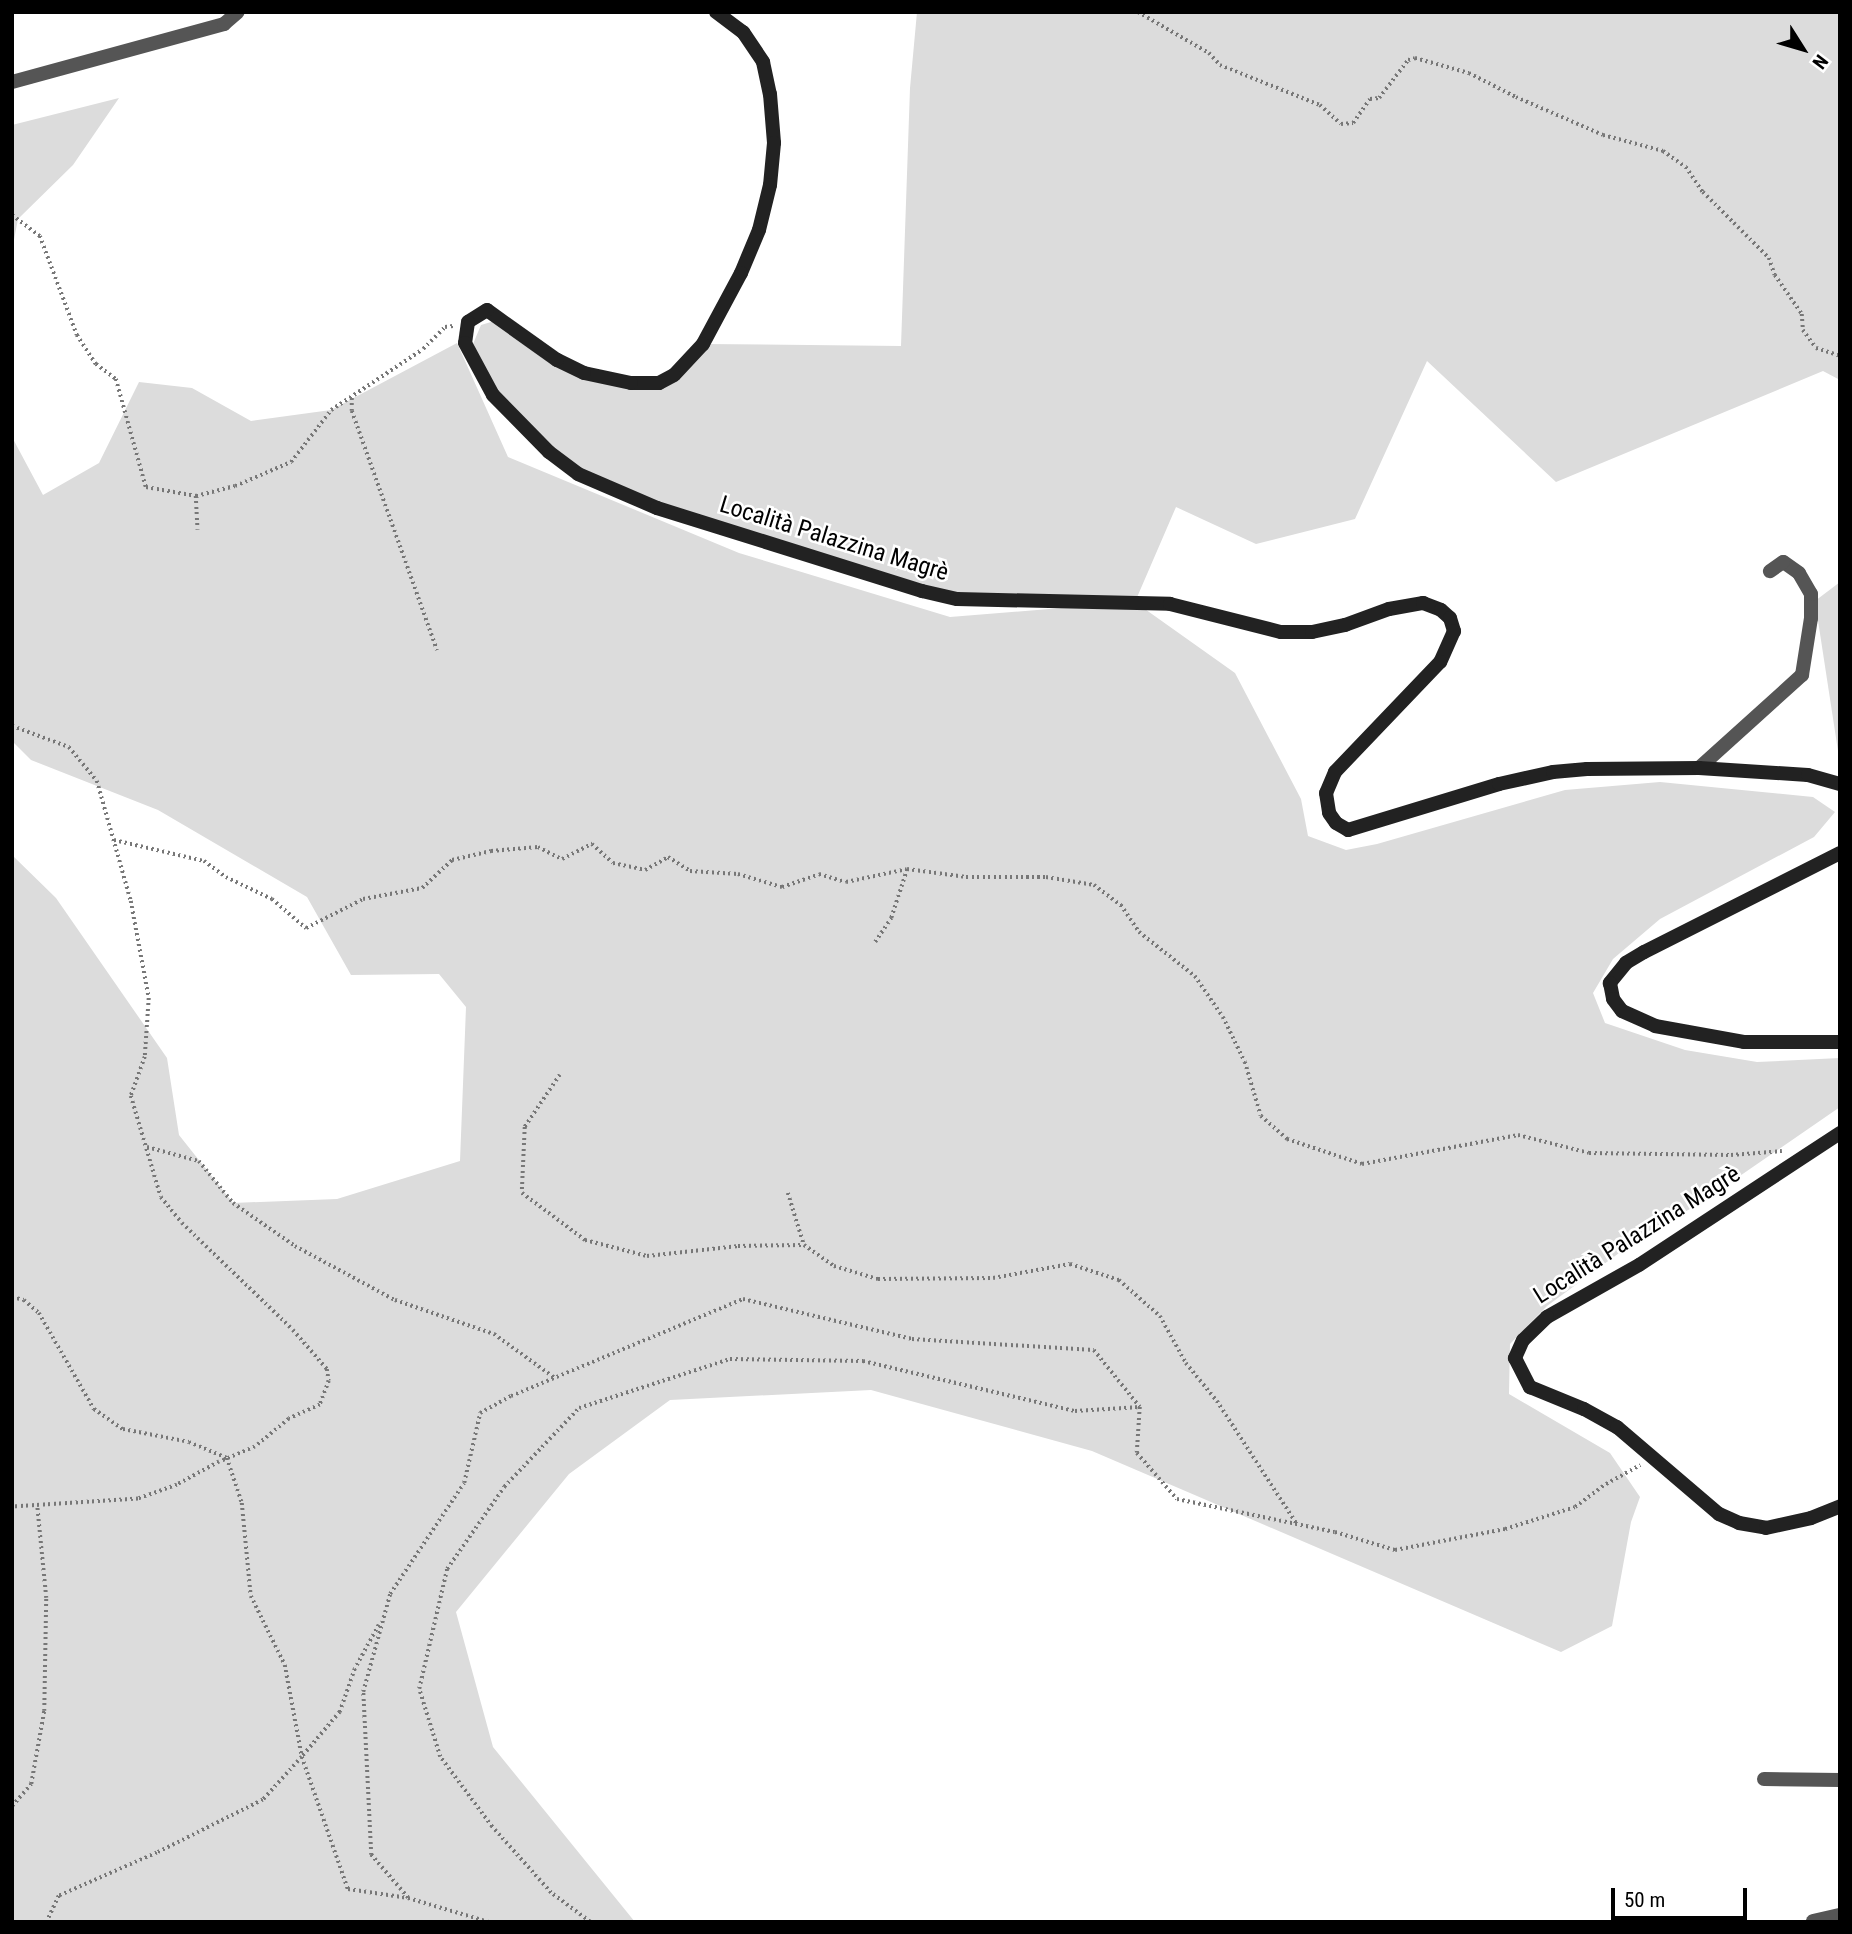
<!DOCTYPE html>
<html>
<head>
<meta charset="utf-8">
<style>
  body { margin:0 }
  #map { position:relative; width:1852px; height:1934px; overflow:hidden; background:#fff; font-family:"Roboto Condensed",sans-serif }
  div>[style] { position:absolute }
  [style*='--x'] { left:calc(var(--x)*1px); top:calc(var(--y)*1px); width:calc(var(--w)*1px); rotate:calc(var(--a)*1deg) }
  .green>* { inset:0; background:#dcdcdc }
  .path>* { height:3.5px; margin-top:-1.75px; transform-origin:0; background:repeating-linear-gradient(90deg,#777 0 2px,transparent 0 5.5px) }
  .street>* { height:14px; margin:-7px; padding:0 7px; transform-origin:7px; border-radius:7px; background:#555 }
  .secondary>* { height:14px; margin:-7px; padding:0 7px; transform-origin:7px; border-radius:7px; background:#222 }
  span { translate:-50% -50%; white-space:nowrap; text-align:center; line-height:1.15; -webkit-text-stroke:5px #fff; paint-order:stroke }
  .street-label { font-size:24px; color:#000 }
  .frame { position:absolute; inset:0; border:14px solid #000; pointer-events:none }
  .north { position:absolute; left:1768px; top:14px; width:70px; height:70px; -webkit-text-stroke:5px #fff; paint-order:stroke; rotate:127deg; font-size:19px; font-weight:700; line-height:28px; text-align:center; color:#000 }
  .north::after { content:''; display:block; margin:auto; width:24px; height:32px; background:#000; clip-path:polygon(50% 0,100% 100%,50% 72%,0 100%) }
  .scale { position:absolute; left:1611px; top:1888px; width:136px; height:32px; box-sizing:border-box; border:4px solid #000; border-top:0; padding-left:9px; font-size:21px; line-height:24px; white-space:nowrap; color:#000; -webkit-text-stroke:5px #fff; paint-order:stroke }
</style>
</head>
<body>
<div id="map">
  <div class="green">
    <div style="clip-path:polygon(917px 12px,1840px 12px,1840px 380px,1823px 371px,1556px 482px,1427px 361px,1355px 519px,1256px 544px,1176px 507px,1135px 602px,1235px 673px,1301px 799px,1308px 836px,1346px 850px,1377px 844px,1565px 790px,1660px 782px,1813px 797px,1835px 812px,1814px 837px,1660px 919px,1613px 959px,1593px 993px,1605px 1023px,1685px 1050px,1757px 1062px,1840px 1058px,1840px 1107px,1705px 1200px,1634px 1242px,1547px 1306px,1510px 1344px,1509px 1394px,1610px 1453px,1640px 1497px,1631px 1522px,1612px 1626px,1561px 1652px,1092px 1451px,871px 1390px,670px 1400px,569px 1474px,456px 1612px,493px 1747px,635px 1922px,12px 1922px,12px 855px,56px 898px,167px 1058px,179px 1135px,233px 1203px,337px 1199px,460px 1161px,466px 1007px,439px 974px,351px 975px,307px 897px,158px 810px,31px 760px,12px 741px,12px 437px,43px 495px,99px 463px,139px 382px,192px 388px,251px 421px,331px 410px,457px 343px,508px 457px,739px 553px,950px 617px,1122px 603px,992px 602px,833px 564px,578px 474px,493px 395px,473px 344px,481px 325px,501px 319px,557px 360px,631px 383px,674px 375px,703px 344px,901px 346px,910px 88px)"></div>
    <div style="clip-path:polygon(119px 98px,73px 165px,18px 219px,12px 250px,12px 125px)"></div>
    <div style="clip-path:polygon(1840px 582px,1840px 764px,1815px 601px)"></div>
  </div>
  <div class="path">
    <div style="--x:1138;--y:12;--w:82;--a:30"></div>
    <div style="--x:1209;--y:53;--w:16;--a:47"></div>
    <div style="--x:1220;--y:65;--w:108;--a:21.8"></div>
    <div style="--x:1320;--y:105;--w:28;--a:42"></div>
    <div style="--x:1341;--y:124;--w:12;--a:-5"></div>
    <div style="--x:1353;--y:123;--w:29;--a:-55"></div>
    <div style="--x:1370;--y:99;--w:9;--a:-6"></div>
    <div style="--x:1379;--y:98;--w:48;--a:-52.7"></div>
    <div style="--x:1408;--y:60;--w:7;--a:-16"></div>
    <div style="--x:1415;--y:58;--w:56;--a:15.5"></div>
    <div style="--x:1469;--y:73;--w:53;--a:27.1"></div>
    <div style="--x:1516;--y:97;--w:95;--a:23.6"></div>
    <div style="--x:1603;--y:135;--w:62;--a:14.9"></div>
    <div style="--x:1663;--y:151;--w:28;--a:35"></div>
    <div style="--x:1686;--y:167;--w:30;--a:56"></div>
    <div style="--x:1703;--y:192;--w:93;--a:45"></div>
    <div style="--x:1769;--y:258;--w:18;--a:71"></div>
    <div style="--x:1775;--y:275;--w:47;--a:55.3"></div>
    <div style="--x:1802;--y:314;--w:16;--a:86"></div>
    <div style="--x:1803;--y:330;--w:22;--a:54"></div>
    <div style="--x:1816;--y:348;--w:25;--a:18"></div>
    <div style="--x:12;--y:215;--w:35;--a:37"></div>
    <div style="--x:40;--y:236;--w:106;--a:69.5"></div>
    <div style="--x:77;--y:335;--w:35;--a:57"></div>
    <div style="--x:96;--y:364;--w:25;--a:37"></div>
    <div style="--x:116;--y:379;--w:112;--a:74.5"></div>
    <div style="--x:146;--y:487;--w:51;--a:10.2"></div>
    <div style="--x:196;--y:496;--w:40;--a:-14.4"></div>
    <div style="--x:235;--y:486;--w:61;--a:-23.2"></div>
    <div style="--x:291;--y:462;--w:66;--a:-52.4"></div>
    <div style="--x:331;--y:410;--w:110;--a:-33.5"></div>
    <div style="--x:423;--y:349;--w:31;--a:-45"></div>
    <div style="--x:445;--y:327;--w:8;--a:-7"></div>
    <div style="--x:352;--y:398;--w:13;--a:90"></div>
    <div style="--x:352;--y:411;--w:254;--a:70.4"></div>
    <div style="--x:196;--y:496;--w:34;--a:87"></div>
    <div style="--x:12;--y:726;--w:61;--a:20.2"></div>
    <div style="--x:69;--y:747;--w:44;--a:50.5"></div>
    <div style="--x:97;--y:781;--w:125;--a:74.2"></div>
    <div style="--x:131;--y:901;--w:99;--a:79.5"></div>
    <div style="--x:149;--y:998;--w:59;--a:93.9"></div>
    <div style="--x:145;--y:1057;--w:41;--a:109.7"></div>
    <div style="--x:131;--y:1096;--w:105;--a:73.5"></div>
    <div style="--x:161;--y:1197;--w:33;--a:51"></div>
    <div style="--x:182;--y:1223;--w:154;--a:43.9"></div>
    <div style="--x:293;--y:1330;--w:52;--a:48.9"></div>
    <div style="--x:327;--y:1369;--w:12;--a:81"></div>
    <div style="--x:329;--y:1381;--w:26;--a:111"></div>
    <div style="--x:320;--y:1405;--w:34;--a:156"></div>
    <div style="--x:289;--y:1419;--w:44;--a:140.5"></div>
    <div style="--x:255;--y:1447;--w:39;--a:157"></div>
    <div style="--x:219;--y:1462;--w:48;--a:151.3"></div>
    <div style="--x:177;--y:1485;--w:41;--a:160.3"></div>
    <div style="--x:138;--y:1499;--w:126;--a:176.4"></div>
    <div style="--x:114;--y:840;--w:92;--a:13.1"></div>
    <div style="--x:204;--y:861;--w:27;--a:36"></div>
    <div style="--x:226;--y:877;--w:51;--a:25.6"></div>
    <div style="--x:272;--y:899;--w:45;--a:40.5"></div>
    <div style="--x:306;--y:928;--w:64;--a:-27"></div>
    <div style="--x:363;--y:899;--w:60;--a:-10.6"></div>
    <div style="--x:422;--y:888;--w:41;--a:-43"></div>
    <div style="--x:452;--y:860;--w:40;--a:-13"></div>
    <div style="--x:491;--y:851;--w:47;--a:-4.9"></div>
    <div style="--x:538;--y:847;--w:27;--a:27"></div>
    <div style="--x:562;--y:859;--w:34;--a:-27"></div>
    <div style="--x:592;--y:844;--w:28;--a:42"></div>
    <div style="--x:613;--y:863;--w:33;--a:12"></div>
    <div style="--x:645;--y:870;--w:26;--a:-29"></div>
    <div style="--x:668;--y:857;--w:26;--a:32"></div>
    <div style="--x:690;--y:871;--w:48;--a:3.6"></div>
    <div style="--x:738;--y:874;--w:46;--a:16.5"></div>
    <div style="--x:782;--y:887;--w:39;--a:-19"></div>
    <div style="--x:819;--y:874;--w:28;--a:17"></div>
    <div style="--x:846;--y:882;--w:62;--a:-12"></div>
    <div style="--x:907;--y:869;--w:60;--a:7.7"></div>
    <div style="--x:966;--y:877;--w:80;--a:0"></div>
    <div style="--x:1046;--y:877;--w:49;--a:9.5"></div>
    <div style="--x:1094;--y:885;--w:34;--a:37"></div>
    <div style="--x:1121;--y:905;--w:32;--a:56"></div>
    <div style="--x:1139;--y:932;--w:71;--a:38.2"></div>
    <div style="--x:1195;--y:976;--w:50;--a:55.7"></div>
    <div style="--x:1223;--y:1017;--w:50;--a:63.9"></div>
    <div style="--x:1245;--y:1062;--w:56;--a:73.5"></div>
    <div style="--x:1261;--y:1116;--w:35;--a:41"></div>
    <div style="--x:1287;--y:1139;--w:79;--a:18.4"></div>
    <div style="--x:1362;--y:1164;--w:159;--a:-10.5"></div>
    <div style="--x:1518;--y:1135;--w:73;--a:14.2"></div>
    <div style="--x:1589;--y:1153;--w:142;--a:0.8"></div>
    <div style="--x:1731;--y:1155;--w:51;--a:-4.5"></div>
    <div style="--x:875;--y:942;--w:29;--a:-56"></div>
    <div style="--x:891;--y:918;--w:52;--a:-71.9"></div>
    <div style="--x:560;--y:1075;--w:63;--a:123.9"></div>
    <div style="--x:525;--y:1127;--w:66;--a:92.6"></div>
    <div style="--x:522;--y:1193;--w:79;--a:36.7"></div>
    <div style="--x:585;--y:1240;--w:64;--a:14.5"></div>
    <div style="--x:647;--y:1256;--w:92;--a:-6.3"></div>
    <div style="--x:738;--y:1246;--w:66;--a:-0.9"></div>
    <div style="--x:147;--y:1147;--w:54;--a:15.1"></div>
    <div style="--x:199;--y:1161;--w:54;--a:51"></div>
    <div style="--x:233;--y:1203;--w:75;--a:34.7"></div>
    <div style="--x:295;--y:1246;--w:114;--a:28.4"></div>
    <div style="--x:395;--y:1300;--w:105;--a:19"></div>
    <div style="--x:494;--y:1334;--w:75;--a:35.8"></div>
    <div style="--x:788;--y:1193;--w:54;--a:72.9"></div>
    <div style="--x:804;--y:1245;--w:37;--a:35"></div>
    <div style="--x:834;--y:1266;--w:46;--a:16.5"></div>
    <div style="--x:878;--y:1279;--w:115;--a:-0.5"></div>
    <div style="--x:993;--y:1278;--w:78;--a:-10.3"></div>
    <div style="--x:1070;--y:1264;--w:52;--a:18.1"></div>
    <div style="--x:1119;--y:1280;--w:55;--a:41.3"></div>
    <div style="--x:1160;--y:1316;--w:54;--a:61"></div>
    <div style="--x:1186;--y:1363;--w:49;--a:50.8"></div>
    <div style="--x:1217;--y:1401;--w:147;--a:57"></div>
    <div style="--x:12;--y:1297;--w:12;--a:14"></div>
    <div style="--x:24;--y:1300;--w:20;--a:41"></div>
    <div style="--x:39;--y:1313;--w:111;--a:60.2"></div>
    <div style="--x:94;--y:1409;--w:35;--a:35"></div>
    <div style="--x:123;--y:1429;--w:67;--a:11.1"></div>
    <div style="--x:189;--y:1442;--w:41;--a:22.8"></div>
    <div style="--x:227;--y:1458;--w:47;--a:71.6"></div>
    <div style="--x:242;--y:1503;--w:93;--a:84.5"></div>
    <div style="--x:251;--y:1596;--w:77;--a:63.8"></div>
    <div style="--x:285;--y:1665;--w:94;--a:79.5"></div>
    <div style="--x:302;--y:1757;--w:58;--a:132.2"></div>
    <div style="--x:263;--y:1800;--w:119;--a:153.4"></div>
    <div style="--x:157;--y:1853;--w:107;--a:156.3"></div>
    <div style="--x:59;--y:1896;--w:29;--a:115"></div>
    <div style="--x:379;--y:1625;--w:50;--a:118.6"></div>
    <div style="--x:355;--y:1669;--w:46;--a:109.2"></div>
    <div style="--x:340;--y:1712;--w:59;--a:130.2"></div>
    <div style="--x:302;--y:1757;--w:140;--a:70.8"></div>
    <div style="--x:348;--y:1889;--w:61;--a:8.5"></div>
    <div style="--x:408;--y:1898;--w:84;--a:16.5"></div>
    <div style="--x:12;--y:1806;--w:29;--a:-49"></div>
    <div style="--x:31;--y:1784;--w:74;--a:-79.9"></div>
    <div style="--x:44;--y:1711;--w:113;--a:-89"></div>
    <div style="--x:46;--y:1598;--w:92;--a:-95.6"></div>
    <div style="--x:408;--y:1898;--w:57;--a:-130.7"></div>
    <div style="--x:371;--y:1855;--w:163;--a:-92.8"></div>
    <div style="--x:363;--y:1692;--w:102;--a:-74.6"></div>
    <div style="--x:390;--y:1594;--w:133;--a:-56.3"></div>
    <div style="--x:464;--y:1483;--w:72;--a:-77.1"></div>
    <div style="--x:480;--y:1413;--w:35;--a:-29"></div>
    <div style="--x:511;--y:1396;--w:251;--a:-22.7"></div>
    <div style="--x:743;--y:1299;--w:174;--a:13.3"></div>
    <div style="--x:912;--y:1339;--w:182;--a:3.5"></div>
    <div style="--x:1094;--y:1350;--w:73;--a:51.1"></div>
    <div style="--x:1140;--y:1407;--w:46;--a:93.7"></div>
    <div style="--x:1137;--y:1453;--w:61;--a:49"></div>
    <div style="--x:1177;--y:1499;--w:161;--a:11.8"></div>
    <div style="--x:1335;--y:1532;--w:63;--a:16.7"></div>
    <div style="--x:1395;--y:1550;--w:112;--a:-10.8"></div>
    <div style="--x:1505;--y:1529;--w:73;--a:-17.4"></div>
    <div style="--x:1575;--y:1507;--w:39;--a:-37"></div>
    <div style="--x:1606;--y:1484;--w:39;--a:-29"></div>
    <div style="--x:590;--y:1922;--w:49;--a:-143.4"></div>
    <div style="--x:551;--y:1893;--w:89;--a:-131.8"></div>
    <div style="--x:492;--y:1827;--w:87;--a:-126.6"></div>
    <div style="--x:440;--y:1757;--w:71;--a:-107.2"></div>
    <div style="--x:419;--y:1689;--w:123;--a:-76.9"></div>
    <div style="--x:447;--y:1569;--w:100;--a:-55.2"></div>
    <div style="--x:504;--y:1487;--w:109;--a:-46.5"></div>
    <div style="--x:579;--y:1408;--w:159;--a:-18"></div>
    <div style="--x:730;--y:1359;--w:133;--a:0.9"></div>
    <div style="--x:863;--y:1361;--w:218;--a:13.3"></div>
    <div style="--x:1075;--y:1411;--w:65;--a:-3.5"></div>
  </div>
  <div class="street">
    <div style="--x:12;--y:82;--w:220;--a:-15.3"></div>
    <div style="--x:224;--y:24;--w:18;--a:-41"></div>
    <div style="--x:1699;--y:768;--w:139;--a:-42.1"></div>
    <div style="--x:1802;--y:675;--w:58;--a:-81"></div>
    <div style="--x:1811;--y:618;--w:24;--a:-90"></div>
    <div style="--x:1811;--y:594;--w:24;--a:-120"></div>
    <div style="--x:1799;--y:573;--w:19;--a:-145"></div>
    <div style="--x:1783;--y:562;--w:16;--a:145"></div>
    <div style="--x:1764;--y:1779;--w:76;--a:0.8"></div>
    <div style="--x:1813;--y:1921;--w:28;--a:-13"></div>
  </div>
  <div class="secondary">
    <div style="--x:716;--y:12;--w:34;--a:37"></div>
    <div style="--x:743;--y:32;--w:36;--a:56"></div>
    <div style="--x:763;--y:62;--w:33;--a:78"></div>
    <div style="--x:770;--y:94;--w:49;--a:85.3"></div>
    <div style="--x:774;--y:143;--w:42;--a:95.4"></div>
    <div style="--x:770;--y:185;--w:46;--a:103.7"></div>
    <div style="--x:759;--y:230;--w:47;--a:112.7"></div>
    <div style="--x:741;--y:273;--w:81;--a:118.2"></div>
    <div style="--x:703;--y:344;--w:42;--a:133.1"></div>
    <div style="--x:674;--y:375;--w:17;--a:152"></div>
    <div style="--x:659;--y:383;--w:28;--a:180"></div>
    <div style="--x:631;--y:383;--w:48;--a:-168"></div>
    <div style="--x:584;--y:373;--w:30;--a:-154"></div>
    <div style="--x:557;--y:360;--w:86;--a:-144.5"></div>
    <div style="--x:487;--y:310;--w:22;--a:148"></div>
    <div style="--x:468;--y:322;--w:21;--a:98"></div>
    <div style="--x:465;--y:343;--w:59;--a:61.7"></div>
    <div style="--x:493;--y:395;--w:80;--a:45.5"></div>
    <div style="--x:549;--y:452;--w:36;--a:37"></div>
    <div style="--x:578;--y:474;--w:86;--a:23.3"></div>
    <div style="--x:657;--y:508;--w:278;--a:17.4"></div>
    <div style="--x:922;--y:591;--w:36;--a:13"></div>
    <div style="--x:957;--y:599;--w:213;--a:1.3"></div>
    <div style="--x:1170;--y:604;--w:114;--a:14.2"></div>
    <div style="--x:1281;--y:632;--w:31;--a:0"></div>
    <div style="--x:1312;--y:632;--w:34;--a:-12"></div>
    <div style="--x:1345;--y:625;--w:47;--a:-20"></div>
    <div style="--x:1389;--y:609;--w:35;--a:-10"></div>
    <div style="--x:1423;--y:603;--w:19;--a:21"></div>
    <div style="--x:1441;--y:610;--w:12;--a:42"></div>
    <div style="--x:1450;--y:618;--w:14;--a:73"></div>
    <div style="--x:1454;--y:631;--w:34;--a:114"></div>
    <div style="--x:1440;--y:662;--w:152;--a:133.7"></div>
    <div style="--x:1335;--y:772;--w:23;--a:113"></div>
    <div style="--x:1326;--y:793;--w:20;--a:81"></div>
    <div style="--x:1329;--y:813;--w:12;--a:55"></div>
    <div style="--x:1336;--y:823;--w:14;--a:30"></div>
    <div style="--x:1348;--y:830;--w:158;--a:-16.9"></div>
    <div style="--x:1499;--y:784;--w:55;--a:-12.5"></div>
    <div style="--x:1553;--y:772;--w:34;--a:-5"></div>
    <div style="--x:1587;--y:769;--w:112;--a:-0.5"></div>
    <div style="--x:1699;--y:768;--w:109;--a:3.7"></div>
    <div style="--x:1808;--y:775;--w:33;--a:16"></div>
    <div style="--x:1840;--y:853;--w:220;--a:153.2"></div>
    <div style="--x:1644;--y:952;--w:21;--a:149"></div>
    <div style="--x:1626;--y:963;--w:26;--a:129"></div>
    <div style="--x:1610;--y:983;--w:16;--a:79"></div>
    <div style="--x:1613;--y:999;--w:15;--a:53"></div>
    <div style="--x:1622;--y:1011;--w:36;--a:24"></div>
    <div style="--x:1655;--y:1026;--w:90;--a:10.2"></div>
    <div style="--x:1744;--y:1042;--w:96;--a:0"></div>
    <div style="--x:1840;--y:1133;--w:240;--a:146.7"></div>
    <div style="--x:1639;--y:1265;--w:106;--a:150.5"></div>
    <div style="--x:1547;--y:1317;--w:33;--a:136"></div>
    <div style="--x:1523;--y:1340;--w:20;--a:114"></div>
    <div style="--x:1515;--y:1358;--w:33;--a:63"></div>
    <div style="--x:1530;--y:1387;--w:58;--a:22.2"></div>
    <div style="--x:1584;--y:1409;--w:38;--a:29"></div>
    <div style="--x:1617;--y:1427;--w:134;--a:40.5"></div>
    <div style="--x:1719;--y:1514;--w:22;--a:24"></div>
    <div style="--x:1739;--y:1523;--w:27;--a:10"></div>
    <div style="--x:1766;--y:1528;--w:46;--a:-12.5"></div>
    <div style="--x:1811;--y:1518;--w:31;--a:-22"></div>
  </div>
  <div class="street-label">
    <span style="left:834px;top:539px;rotate:17deg">Località Palazzina Magrè</span>
    <span style="left:1637px;top:1235px;rotate:-32deg">Località Palazzina Magrè</span>
  </div>
  <div class="frame"></div>
  <div class="north">N</div>
  <div class="scale">50 m</div>
</div>
</body>
</html>
